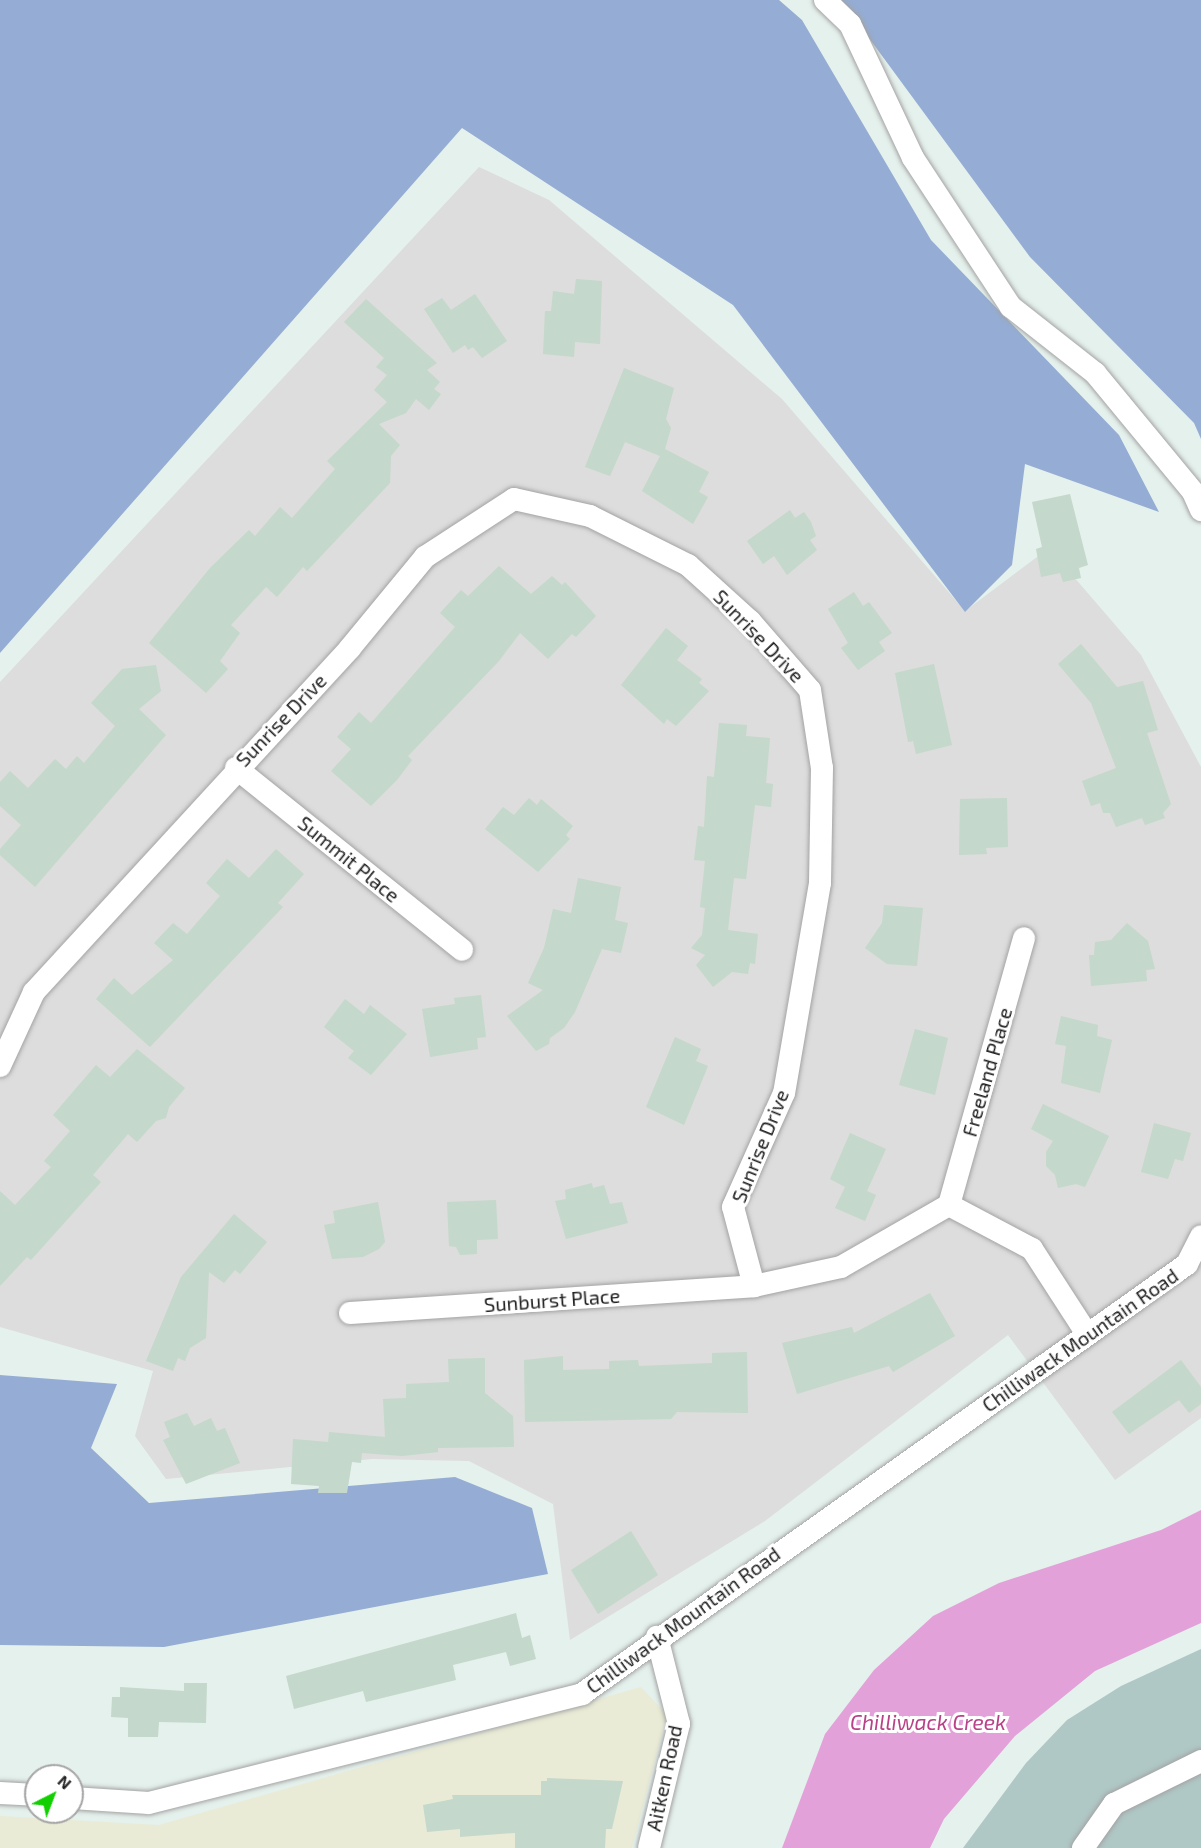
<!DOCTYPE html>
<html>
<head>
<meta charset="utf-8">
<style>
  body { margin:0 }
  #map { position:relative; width:1201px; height:1848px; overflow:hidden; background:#e5f1ec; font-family:"Exo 2",sans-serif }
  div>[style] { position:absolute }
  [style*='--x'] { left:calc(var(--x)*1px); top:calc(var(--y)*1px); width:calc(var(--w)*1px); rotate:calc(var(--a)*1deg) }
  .residential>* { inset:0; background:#dcdddc }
  .industrial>* { inset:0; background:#e9ebd6 }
  .construction>* { inset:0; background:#afc7c5 }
  .forest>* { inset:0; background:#95add4 }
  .water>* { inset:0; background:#e3a1d9 }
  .building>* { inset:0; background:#c4d8cb }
  .roads { filter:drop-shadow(0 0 2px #a3a3a3) drop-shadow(0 0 2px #a3a3a3) }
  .street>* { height:22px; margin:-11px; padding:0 11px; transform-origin:11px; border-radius:11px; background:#fff }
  span { translate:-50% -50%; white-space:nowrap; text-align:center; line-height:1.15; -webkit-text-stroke:6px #fff; paint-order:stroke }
  .street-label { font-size:20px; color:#1f1f1f }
  .water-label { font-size:21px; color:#b94187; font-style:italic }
  .north { position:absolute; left:24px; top:1764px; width:60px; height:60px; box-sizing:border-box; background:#fff; border:2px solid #a5a5a5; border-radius:50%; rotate:42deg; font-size:16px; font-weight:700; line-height:24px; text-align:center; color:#1f1f1f }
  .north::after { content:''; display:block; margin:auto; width:21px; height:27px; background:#11cf00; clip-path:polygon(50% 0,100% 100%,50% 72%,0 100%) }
</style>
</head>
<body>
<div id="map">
  <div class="residential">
    <div style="clip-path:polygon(479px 167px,549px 200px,782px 399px,965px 611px,1049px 548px,1141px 655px,1201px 767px,1201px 1418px,1115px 1480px,1008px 1335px,765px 1521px,570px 1640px,553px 1504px,469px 1461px,372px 1459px,166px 1479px,135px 1436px,153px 1371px,0 1327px,0 682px)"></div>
  </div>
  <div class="industrial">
    <div style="clip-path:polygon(641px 1687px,667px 1715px,632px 1848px,0 1848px,0 1816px,159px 1825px)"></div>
  </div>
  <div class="construction">
    <div style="clip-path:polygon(1201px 1649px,1201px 1848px,963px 1848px,1026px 1763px,1067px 1720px,1121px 1686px)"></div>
  </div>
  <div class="forest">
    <div style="clip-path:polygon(0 0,779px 0,802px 20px,931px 240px,1119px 435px,1159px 512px,1025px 464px,1012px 565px,965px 612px,733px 305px,462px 128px,0 653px)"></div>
    <div style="clip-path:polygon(841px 0,1201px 0,1201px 439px,1194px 423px,1030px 257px)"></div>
    <div style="clip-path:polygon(0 1375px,117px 1384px,91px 1448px,149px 1503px,455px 1477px,532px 1508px,548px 1574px,164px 1647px,0 1645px)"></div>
  </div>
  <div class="water">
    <div style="clip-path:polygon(1201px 1510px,1201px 1623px,1095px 1671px,1015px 1736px,944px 1819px,930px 1848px,782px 1848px,825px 1734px,874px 1670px,933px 1616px,999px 1583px,1161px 1530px)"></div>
  </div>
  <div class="building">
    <div style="clip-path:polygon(576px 279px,602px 281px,600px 344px,575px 342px,574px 357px,543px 354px,545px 311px,551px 311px,553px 291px,574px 294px)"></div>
    <div style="clip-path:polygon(475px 294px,507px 341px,482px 358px,473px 347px,468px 350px,465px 345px,453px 353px,424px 309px,442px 298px,451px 310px)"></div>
    <div style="clip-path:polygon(366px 299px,437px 363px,427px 370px,440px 382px,434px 389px,441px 394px,429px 410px,416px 399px,406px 413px,379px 424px,400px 445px,391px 456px,390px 483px,307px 571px,303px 567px,277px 597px,266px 587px,231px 625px,240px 633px,220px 661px,228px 669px,206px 693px,149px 643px,210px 568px,249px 530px,255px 536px,280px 507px,292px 518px,335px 469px,327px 461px,387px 402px,374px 390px,387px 375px,376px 367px,384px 358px,344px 322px)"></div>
    <div style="clip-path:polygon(624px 368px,674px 388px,666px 419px,671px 428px,665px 449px,709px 472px,699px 492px,708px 497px,693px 524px,642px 491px,660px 456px,625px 442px,610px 476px,585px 467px)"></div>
    <div style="clip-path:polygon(1070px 494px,1088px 565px,1079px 568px,1081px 578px,1063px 582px,1060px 573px,1041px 577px,1036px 549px,1042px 547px,1032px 502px)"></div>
    <div style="clip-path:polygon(790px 510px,795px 518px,804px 512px,811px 522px,816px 536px,810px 540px,817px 550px,787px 575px,774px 556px,763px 564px,747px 541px)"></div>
    <div style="clip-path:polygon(499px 566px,531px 594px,552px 576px,562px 585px,565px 582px,596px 616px,576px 637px,572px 634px,548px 659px,520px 633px,499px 661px,408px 756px,412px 760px,397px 780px,371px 806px,331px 771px,351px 749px,337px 737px,359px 712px,371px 723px,455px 627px,440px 613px,461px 590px,468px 596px)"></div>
    <div style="clip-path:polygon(854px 592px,863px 606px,869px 602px,892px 633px,879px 642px,885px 651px,858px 670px,841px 648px,848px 643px,828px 609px)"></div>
    <div style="clip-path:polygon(666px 628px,688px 646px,677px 660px,702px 679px,699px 683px,709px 691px,676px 726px,667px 719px,664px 724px,621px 685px)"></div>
    <div style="clip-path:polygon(1081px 644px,1117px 687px,1143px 681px,1158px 730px,1147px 733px,1171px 804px,1163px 813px,1165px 818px,1145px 825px,1142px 818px,1116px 827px,1110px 813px,1103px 813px,1100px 803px,1091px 806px,1082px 781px,1116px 768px,1091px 703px,1058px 664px)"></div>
    <div style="clip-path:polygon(934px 664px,952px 745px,916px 754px,913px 741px,908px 742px,895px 673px)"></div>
    <div style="clip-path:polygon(156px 665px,161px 691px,139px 709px,166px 735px,35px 887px,0 855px,0 849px,21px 825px,0 806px,0 782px,10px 771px,28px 788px,55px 759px,66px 769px,77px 756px,84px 763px,115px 726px,91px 703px,122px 669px)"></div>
    <div style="clip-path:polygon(719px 723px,747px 725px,746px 736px,770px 738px,766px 783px,773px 784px,771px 807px,755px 805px,746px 879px,734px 878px,728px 930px,758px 934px,755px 964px,750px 963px,748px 974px,732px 972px,713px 987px,696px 965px,705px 955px,691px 948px,702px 935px,705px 908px,700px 907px,705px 861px,694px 860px,698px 826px,704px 827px,707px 776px,714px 777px)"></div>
    <div style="clip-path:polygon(529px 798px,537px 805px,541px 799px,573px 826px,566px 835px,570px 839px,538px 872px,485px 829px,503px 807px,514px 815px)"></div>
    <div style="clip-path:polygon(1007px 798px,1008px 847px,986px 848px,987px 854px,959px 855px,960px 799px)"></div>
    <div style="clip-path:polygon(276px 849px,304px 874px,278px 903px,283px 907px,150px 1047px,96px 999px,114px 978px,132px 995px,173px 960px,154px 943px,173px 923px,187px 934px,220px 896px,206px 883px,227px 859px,249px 878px)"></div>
    <div style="clip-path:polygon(578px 878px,621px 887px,615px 920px,628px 923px,621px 953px,602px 949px,575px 1012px,564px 1028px,550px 1038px,549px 1044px,536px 1051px,507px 1016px,543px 990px,528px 983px,544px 948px,553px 909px,571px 913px)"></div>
    <div style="clip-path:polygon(884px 905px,923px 908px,917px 966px,887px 964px,865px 948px,882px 923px)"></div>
    <div style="clip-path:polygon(1127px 923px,1148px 941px,1155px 969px,1146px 970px,1147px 981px,1091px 986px,1089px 955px,1094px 955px,1095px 942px,1111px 940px)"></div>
    <div style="clip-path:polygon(481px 995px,486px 1037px,477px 1038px,478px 1049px,430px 1057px,422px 1009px,455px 1004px,454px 998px)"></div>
    <div style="clip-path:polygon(345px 999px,364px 1014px,370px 1005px,407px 1034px,371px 1075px,348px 1058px,354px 1051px,324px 1027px)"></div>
    <div style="clip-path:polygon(1061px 1016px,1098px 1025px,1097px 1036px,1112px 1040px,1100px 1093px,1061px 1083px,1066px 1046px,1055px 1044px)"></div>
    <div style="clip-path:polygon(915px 1029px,948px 1038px,935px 1095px,899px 1085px)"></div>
    <div style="clip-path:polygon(675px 1037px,701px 1049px,696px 1061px,708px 1066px,684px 1125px,646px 1107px)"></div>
    <div style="clip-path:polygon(137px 1049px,185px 1088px,169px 1107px,166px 1118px,156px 1121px,137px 1142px,128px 1134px,93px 1175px,101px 1182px,31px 1260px,27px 1257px,0 1286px,0 1191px,15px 1205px,51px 1167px,44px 1161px,70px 1131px,53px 1115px,96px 1065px,110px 1077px)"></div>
    <div style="clip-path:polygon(1043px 1104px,1109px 1136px,1085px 1187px,1076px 1184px,1058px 1188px,1055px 1175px,1046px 1166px,1046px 1152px,1053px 1141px,1031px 1129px)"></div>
    <div style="clip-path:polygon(1154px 1123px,1191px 1133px,1183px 1161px,1175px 1159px,1168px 1179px,1141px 1172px)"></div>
    <div style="clip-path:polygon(850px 1133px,886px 1149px,867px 1191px,876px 1195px,865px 1221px,835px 1208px,845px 1187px,830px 1179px)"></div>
    <div style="clip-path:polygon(592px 1183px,593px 1188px,604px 1185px,610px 1204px,622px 1202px,628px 1223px,566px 1239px,555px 1201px,566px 1199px,565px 1190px)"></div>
    <div style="clip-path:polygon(496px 1200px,498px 1239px,477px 1240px,477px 1254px,460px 1255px,456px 1247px,449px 1246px,447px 1202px)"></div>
    <div style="clip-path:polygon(378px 1202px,385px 1242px,379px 1249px,363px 1257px,332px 1259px,324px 1225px,335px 1223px,333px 1211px)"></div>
    <div style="clip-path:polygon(234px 1214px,267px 1242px,240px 1274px,235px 1270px,224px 1283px,209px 1272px,206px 1338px,190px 1348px,185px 1361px,178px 1358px,173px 1371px,146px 1361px,181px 1277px)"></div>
    <div style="clip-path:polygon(930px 1293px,955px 1336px,893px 1372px,889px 1366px,797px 1394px,782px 1343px,852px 1327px,854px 1333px)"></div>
    <div style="clip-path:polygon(747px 1352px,748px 1413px,677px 1412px,671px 1419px,525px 1422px,524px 1360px,563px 1356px,563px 1370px,609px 1369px,609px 1361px,638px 1360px,639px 1366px,712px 1363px,712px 1353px)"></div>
    <div style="clip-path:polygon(485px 1358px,485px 1393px,513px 1416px,514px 1447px,438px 1448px,438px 1452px,402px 1456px,362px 1453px,361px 1463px,352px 1462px,347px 1493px,318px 1493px,319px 1486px,291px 1484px,293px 1439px,328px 1442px,329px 1432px,385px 1437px,383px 1399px,406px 1398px,406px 1384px,449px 1382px,448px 1359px)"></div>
    <div style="clip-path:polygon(1181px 1360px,1201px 1387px,1201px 1404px,1189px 1413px,1179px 1400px,1129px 1434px,1112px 1412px)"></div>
    <div style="clip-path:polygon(187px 1413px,194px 1426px,211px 1418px,217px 1431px,225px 1428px,240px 1463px,186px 1484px,163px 1440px,170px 1437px,164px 1422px)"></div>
    <div style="clip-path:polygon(631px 1531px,658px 1575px,598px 1614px,571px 1570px)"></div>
    <div style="clip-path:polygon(516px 1613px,522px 1638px,530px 1635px,536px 1659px,510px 1666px,506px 1652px,453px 1665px,456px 1680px,366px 1702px,363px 1691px,294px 1709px,286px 1676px)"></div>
    <div style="clip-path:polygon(184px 1683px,207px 1683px,206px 1723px,159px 1722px,158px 1737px,128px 1737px,128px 1718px,111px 1717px,112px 1697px,120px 1697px,120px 1687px,184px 1691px)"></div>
    <div style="clip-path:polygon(547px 1778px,623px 1781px,612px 1829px,606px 1829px,605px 1848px,515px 1848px,515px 1833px,460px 1837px,460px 1829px,427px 1832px,423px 1805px,453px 1799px,452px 1795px,541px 1795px,541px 1781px,547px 1781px)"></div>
  </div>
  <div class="roads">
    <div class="street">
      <div style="--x:825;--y:0;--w:35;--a:44"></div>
      <div style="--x:850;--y:24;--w:148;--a:64.8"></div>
      <div style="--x:913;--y:158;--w:178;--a:56.7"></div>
      <div style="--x:1011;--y:307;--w:107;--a:38.2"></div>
      <div style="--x:1095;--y:373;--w:154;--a:50.5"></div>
      <div style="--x:1193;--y:492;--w:20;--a:66"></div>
      <div style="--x:236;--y:768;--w:290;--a:38.8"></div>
      <div style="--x:0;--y:1066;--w:81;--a:-65.3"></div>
      <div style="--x:34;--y:992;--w:467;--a:-47.4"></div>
      <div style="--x:350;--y:648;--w:118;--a:-50.5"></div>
      <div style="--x:425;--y:557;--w:106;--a:-33.1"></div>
      <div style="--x:514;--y:499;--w:78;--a:12.6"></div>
      <div style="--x:590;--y:516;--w:110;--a:26.6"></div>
      <div style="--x:688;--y:565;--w:84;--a:42.1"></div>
      <div style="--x:750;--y:621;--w:91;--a:49"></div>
      <div style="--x:810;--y:690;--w:79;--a:81.3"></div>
      <div style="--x:822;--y:768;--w:115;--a:91"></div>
      <div style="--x:820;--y:883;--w:213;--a:99.7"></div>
      <div style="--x:784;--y:1093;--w:125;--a:114.1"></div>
      <div style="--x:733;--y:1207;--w:82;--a:75.1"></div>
      <div style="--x:754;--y:1286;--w:89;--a:-12.3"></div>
      <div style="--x:841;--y:1267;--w:125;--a:-29.9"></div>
      <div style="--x:949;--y:1205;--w:94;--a:27.9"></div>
      <div style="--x:1032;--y:1249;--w:101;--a:57.1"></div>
      <div style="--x:949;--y:1205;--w:277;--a:-74.3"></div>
      <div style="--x:350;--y:1313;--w:405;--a:-3.8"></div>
      <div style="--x:0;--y:1793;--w:36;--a:3"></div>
      <div style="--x:72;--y:1798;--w:77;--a:3.7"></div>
      <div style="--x:149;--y:1803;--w:447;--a:-14.1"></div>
      <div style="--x:582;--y:1694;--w:742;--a:-35.4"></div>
      <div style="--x:1187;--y:1264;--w:31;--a:-63"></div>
      <div style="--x:649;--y:1848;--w:128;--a:-76.4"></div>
      <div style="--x:679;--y:1724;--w:90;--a:-104.2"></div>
      <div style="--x:1083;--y:1848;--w:54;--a:-54.8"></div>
      <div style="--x:1114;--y:1804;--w:97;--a:-26.3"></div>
    </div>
  </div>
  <div class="street-label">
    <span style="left:759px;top:636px;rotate:46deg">Sunrise Drive</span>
    <span style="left:281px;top:720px;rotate:-46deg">Sunrise Drive</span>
    <span style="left:349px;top:859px;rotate:39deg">Summit Place</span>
    <span style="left:987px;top:1072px;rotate:-74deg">Freeland Place</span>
    <span style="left:760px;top:1146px;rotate:-68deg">Sunrise Drive</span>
    <span style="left:552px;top:1300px;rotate:-4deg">Sunburst Place</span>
    <span style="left:1080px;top:1340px;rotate:-35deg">Chilliwack Mountain Road</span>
    <span style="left:683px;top:1620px;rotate:-36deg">Chilliwack Mountain Road</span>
    <span style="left:664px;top:1778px;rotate:-78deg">Aitken Road</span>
  </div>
  <div class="water-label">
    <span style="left:928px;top:1722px">Chilliwack Creek</span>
  </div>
  <div class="north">N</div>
</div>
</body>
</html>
